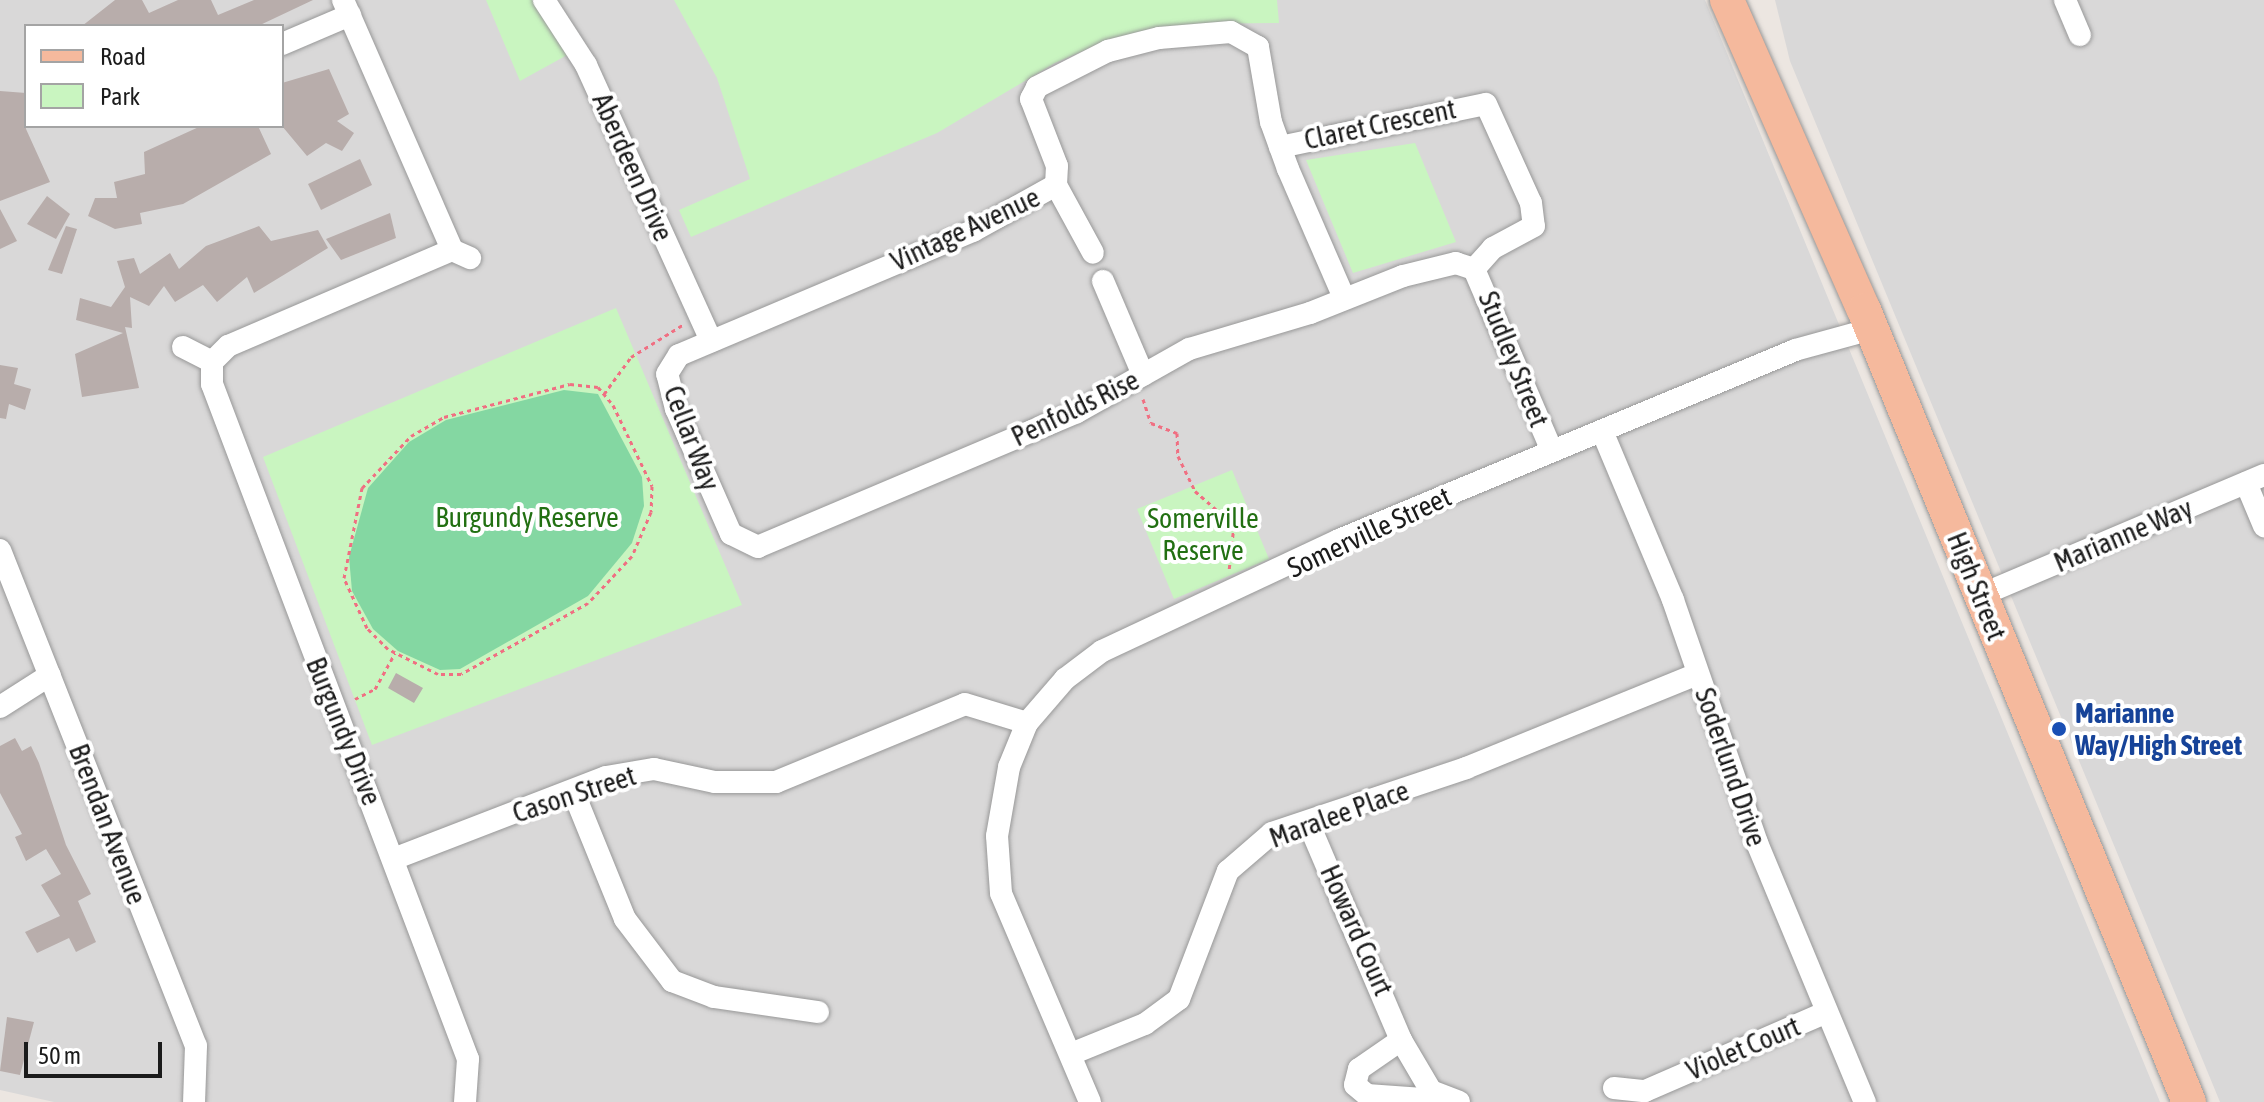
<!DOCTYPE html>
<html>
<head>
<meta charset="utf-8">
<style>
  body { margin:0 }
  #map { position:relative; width:2264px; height:1102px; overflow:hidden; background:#ece6e1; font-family:"Asap Condensed",sans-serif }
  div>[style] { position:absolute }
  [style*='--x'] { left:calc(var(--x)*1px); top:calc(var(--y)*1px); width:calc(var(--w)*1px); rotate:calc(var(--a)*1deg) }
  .residential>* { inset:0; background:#d9d8d8 }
  .park>* { inset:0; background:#c9f5c0 }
  .pitch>* { inset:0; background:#84d7a2 }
  .building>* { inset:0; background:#b8adab }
  .path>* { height:3px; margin-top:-1.5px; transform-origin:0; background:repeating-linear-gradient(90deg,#f06f82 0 4px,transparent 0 8px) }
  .roads { filter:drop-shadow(0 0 2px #989898) drop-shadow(0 0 2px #989898) }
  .minor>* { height:22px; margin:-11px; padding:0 11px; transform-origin:11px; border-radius:11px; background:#fff }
  .primary>* { height:34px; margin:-17px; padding:0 17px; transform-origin:17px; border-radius:17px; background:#f5b99d }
  .dots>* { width:22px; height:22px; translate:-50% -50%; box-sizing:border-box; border:4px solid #fff; border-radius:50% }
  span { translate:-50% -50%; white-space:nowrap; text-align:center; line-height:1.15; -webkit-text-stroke:8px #fff; paint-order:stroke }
  .street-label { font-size:28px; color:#1b1b1b }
  .park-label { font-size:28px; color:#227012 }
  .transit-label { font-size:28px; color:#164399; font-weight:700 }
  .left { translate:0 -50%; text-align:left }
  .legend { position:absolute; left:24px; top:24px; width:260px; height:104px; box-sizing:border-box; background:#fff; border:2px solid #a4a4a4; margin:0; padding:10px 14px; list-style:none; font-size:24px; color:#1b1b1b }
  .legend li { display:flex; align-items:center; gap:16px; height:40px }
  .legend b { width:40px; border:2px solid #a4a4a4 }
  .scale { position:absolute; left:24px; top:1042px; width:138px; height:36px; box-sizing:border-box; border:4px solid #1b1b1b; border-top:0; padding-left:10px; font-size:24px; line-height:28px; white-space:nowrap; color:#1b1b1b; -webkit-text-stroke:6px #fff; paint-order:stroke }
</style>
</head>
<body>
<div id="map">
  <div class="residential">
    <div style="clip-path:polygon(evenodd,0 0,1705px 0,2160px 1102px,54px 1102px,0 1090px,0 0,26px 26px,282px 26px,282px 126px,26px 126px,26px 26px)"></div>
    <div style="clip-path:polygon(1775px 0,2264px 0,2264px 1102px,2220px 1102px,1790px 61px)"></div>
  </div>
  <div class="park">
    <div style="clip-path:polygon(486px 0,533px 0,569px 54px,520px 81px)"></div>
    <div style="clip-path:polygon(674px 0,1277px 0,1279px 23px,1192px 24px,1109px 40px,1055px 63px,937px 133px,691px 237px,679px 210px,750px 179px,717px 78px)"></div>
    <div style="clip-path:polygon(1415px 143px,1456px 242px,1353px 273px,1306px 160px)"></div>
    <div style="clip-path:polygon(616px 308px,742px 605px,372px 745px,263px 457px)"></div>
    <div style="clip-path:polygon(1232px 470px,1269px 559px,1174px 599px,1137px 509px)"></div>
  </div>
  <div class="pitch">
    <div style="clip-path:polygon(564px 390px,598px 394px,642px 477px,644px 506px,632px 543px,588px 596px,460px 669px,440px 670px,398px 651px,373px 629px,352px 591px,349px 557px,368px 488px,409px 442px,446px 420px)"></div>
  </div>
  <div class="building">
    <div style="clip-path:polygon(115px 0,142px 0,149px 13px,178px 0,211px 0,218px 15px,254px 0,313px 0,258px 26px,82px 26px)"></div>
    <div style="clip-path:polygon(329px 69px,349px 114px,337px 121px,354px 133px,342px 151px,326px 143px,307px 156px,282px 126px,282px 83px)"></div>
    <div style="clip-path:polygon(0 91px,26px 93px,26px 129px,50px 182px,0 201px)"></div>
    <div style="clip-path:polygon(201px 126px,258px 126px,271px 154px,183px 204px,140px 213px,142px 224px,115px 229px,88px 216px,95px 198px,117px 198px,114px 182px,145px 174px,144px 152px)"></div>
    <div style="clip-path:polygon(360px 159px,372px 185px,321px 210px,308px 184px)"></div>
    <div style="clip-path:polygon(47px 196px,70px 214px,56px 239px,27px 224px)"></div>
    <div style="clip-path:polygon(0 209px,17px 241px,0 249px)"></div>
    <div style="clip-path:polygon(390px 213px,396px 238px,341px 260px,326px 239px)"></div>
    <div style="clip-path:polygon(66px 226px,77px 229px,62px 274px,48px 270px)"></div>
    <div style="clip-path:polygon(259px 226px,271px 241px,318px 230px,328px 248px,254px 293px,247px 277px,217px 302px,203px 285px,175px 302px,164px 286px,149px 306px,130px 297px,132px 328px,125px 327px,139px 388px,82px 397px,75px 354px,123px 333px,76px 320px,80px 298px,111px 307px,125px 287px,117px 261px,134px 258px,140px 274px,170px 253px,179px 269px,206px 246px)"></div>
    <div style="clip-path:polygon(0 365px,18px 368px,14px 384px,31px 389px,25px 410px,9px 404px,6px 419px,0 418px)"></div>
    <div style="clip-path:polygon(396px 673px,423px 688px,414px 703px,388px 688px)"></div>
    <div style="clip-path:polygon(15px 738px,22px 751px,31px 746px,39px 763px,66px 845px,91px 894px,78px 901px,96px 942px,76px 952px,69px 938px,37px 953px,25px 932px,60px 916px,41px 885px,61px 874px,46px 849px,26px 861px,15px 837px,22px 834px,0 793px,0 746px)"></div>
    <div style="clip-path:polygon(7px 1017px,34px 1022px,20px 1075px,0 1071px)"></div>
  </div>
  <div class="path">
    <div style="--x:570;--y:384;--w:28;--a:6"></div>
    <div style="--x:598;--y:387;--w:23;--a:50"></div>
    <div style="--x:613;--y:405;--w:90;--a:64.3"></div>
    <div style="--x:652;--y:486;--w:26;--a:92"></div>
    <div style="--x:651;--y:512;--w:48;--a:113.4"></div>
    <div style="--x:632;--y:556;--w:64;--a:133.1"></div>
    <div style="--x:588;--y:603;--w:145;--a:150.8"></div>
    <div style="--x:461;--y:674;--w:23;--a:180"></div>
    <div style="--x:438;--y:674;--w:56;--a:-153.4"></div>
    <div style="--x:388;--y:649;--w:30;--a:-135"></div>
    <div style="--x:367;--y:628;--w:55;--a:-114.7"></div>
    <div style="--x:344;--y:578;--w:92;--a:-78.7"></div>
    <div style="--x:362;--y:488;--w:71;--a:-46.7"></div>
    <div style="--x:411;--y:436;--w:38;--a:-30"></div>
    <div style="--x:444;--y:417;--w:130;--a:-14.7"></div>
    <div style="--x:604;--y:394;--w:46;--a:-53.9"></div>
    <div style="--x:631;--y:357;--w:62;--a:-31.9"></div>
    <div style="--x:1143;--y:399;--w:25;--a:72"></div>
    <div style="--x:1151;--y:423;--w:28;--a:21"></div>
    <div style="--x:1177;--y:433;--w:23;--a:88"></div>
    <div style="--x:1178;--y:456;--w:39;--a:64"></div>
    <div style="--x:1195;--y:491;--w:52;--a:41.1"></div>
    <div style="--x:1234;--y:525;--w:46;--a:96.2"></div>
    <div style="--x:355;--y:699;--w:22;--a:-27"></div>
    <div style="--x:375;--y:689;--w:41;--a:-60.9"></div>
  </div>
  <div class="roads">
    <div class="minor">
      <div style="--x:343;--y:0;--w:273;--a:66.4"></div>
      <div style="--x:544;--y:0;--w:77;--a:57.1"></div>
      <div style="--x:586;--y:65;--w:303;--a:65.6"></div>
      <div style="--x:2065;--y:0;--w:38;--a:67"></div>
      <div style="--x:282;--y:44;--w:74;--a:-23.1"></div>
      <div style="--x:1280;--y:147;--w:210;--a:-11.8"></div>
      <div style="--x:1486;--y:104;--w:109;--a:65.6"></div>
      <div style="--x:1531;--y:203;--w:23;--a:83"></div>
      <div style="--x:1534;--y:226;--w:47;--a:151.8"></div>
      <div style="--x:1493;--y:248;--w:28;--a:132"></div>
      <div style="--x:1474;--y:269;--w:19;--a:-162"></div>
      <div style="--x:1456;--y:263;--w:55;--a:166.2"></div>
      <div style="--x:1403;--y:276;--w:100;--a:158.3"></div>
      <div style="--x:1310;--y:313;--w:126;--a:163.4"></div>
      <div style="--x:1189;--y:349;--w:129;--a:150.6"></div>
      <div style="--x:1077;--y:412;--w:346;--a:157.1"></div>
      <div style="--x:758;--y:547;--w:30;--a:-154"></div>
      <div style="--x:731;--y:534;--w:137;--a:-113.7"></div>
      <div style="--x:676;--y:409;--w:36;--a:-104"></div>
      <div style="--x:667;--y:374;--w:22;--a:-58"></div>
      <div style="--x:679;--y:355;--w:319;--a:-22.9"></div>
      <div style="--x:973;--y:231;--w:95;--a:-29"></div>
      <div style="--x:1056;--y:185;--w:19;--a:-87"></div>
      <div style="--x:1057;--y:166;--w:72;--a:-111.2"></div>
      <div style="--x:1031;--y:99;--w:13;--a:-63"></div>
      <div style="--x:1037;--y:87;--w:80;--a:-26.9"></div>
      <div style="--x:1108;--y:51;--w:53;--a:-14.3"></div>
      <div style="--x:1159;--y:38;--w:72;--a:-4.8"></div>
      <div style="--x:1231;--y:32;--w:31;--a:29"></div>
      <div style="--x:1258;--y:47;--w:76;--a:80.2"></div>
      <div style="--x:1271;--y:122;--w:50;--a:70.1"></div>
      <div style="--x:1288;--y:169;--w:141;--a:66.5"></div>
      <div style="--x:1056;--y:185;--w:77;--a:61.4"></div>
      <div style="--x:1474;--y:269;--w:198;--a:66.8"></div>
      <div style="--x:1103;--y:281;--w:102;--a:66.9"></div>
      <div style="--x:183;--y:347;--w:33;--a:27"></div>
      <div style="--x:212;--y:362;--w:22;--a:90"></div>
      <div style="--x:212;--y:384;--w:722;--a:69.23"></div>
      <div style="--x:468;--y:1059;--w:43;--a:94"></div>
      <div style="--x:212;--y:362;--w:23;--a:-45"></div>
      <div style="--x:228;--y:346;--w:244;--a:-23.2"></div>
      <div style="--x:452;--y:250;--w:20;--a:24"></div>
      <div style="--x:1602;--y:431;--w:183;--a:67.2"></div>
      <div style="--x:1673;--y:600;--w:257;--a:70.9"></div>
      <div style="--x:1757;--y:843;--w:281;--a:67.4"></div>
      <div style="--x:2246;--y:483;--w:47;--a:67.3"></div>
      <div style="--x:0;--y:550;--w:533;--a:68.44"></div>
      <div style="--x:196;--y:1046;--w:56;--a:92"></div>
      <div style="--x:1981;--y:595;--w:307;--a:-23"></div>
      <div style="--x:0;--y:707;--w:59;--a:-32.6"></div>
      <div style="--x:573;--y:791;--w:138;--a:67.9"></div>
      <div style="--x:625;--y:919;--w:78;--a:52.8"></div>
      <div style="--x:672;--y:981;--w:45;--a:20.9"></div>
      <div style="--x:714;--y:997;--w:105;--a:8.2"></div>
      <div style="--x:1308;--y:822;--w:237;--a:66.9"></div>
      <div style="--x:1401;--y:1040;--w:59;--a:59.5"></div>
      <div style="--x:1431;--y:1091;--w:30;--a:21"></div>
      <div style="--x:396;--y:858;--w:225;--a:-21.1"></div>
      <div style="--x:606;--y:777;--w:49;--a:-9.5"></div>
      <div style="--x:654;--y:769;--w:62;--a:12"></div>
      <div style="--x:715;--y:782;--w:61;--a:0"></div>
      <div style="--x:776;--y:782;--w:204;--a:-22.4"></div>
      <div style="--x:965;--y:704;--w:65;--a:17"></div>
      <div style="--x:1401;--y:1040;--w:51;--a:145.4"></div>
      <div style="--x:1359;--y:1069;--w:16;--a:104"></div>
      <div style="--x:1355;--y:1085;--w:16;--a:40"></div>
      <div style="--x:1367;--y:1095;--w:56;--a:4.1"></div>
      <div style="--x:1423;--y:1099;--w:11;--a:-45"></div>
      <div style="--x:1071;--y:1054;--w:80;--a:-22.1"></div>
      <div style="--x:1145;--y:1024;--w:42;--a:-36.3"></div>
      <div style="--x:1179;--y:999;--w:137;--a:-69.1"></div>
      <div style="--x:1228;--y:871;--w:58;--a:-40.8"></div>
      <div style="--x:1272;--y:833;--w:205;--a:-18.5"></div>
      <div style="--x:1466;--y:768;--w:250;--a:-22.1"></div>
      <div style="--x:1614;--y:1088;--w:31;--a:6"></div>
      <div style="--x:1645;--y:1091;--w:198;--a:-23.5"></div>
      <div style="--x:1090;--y:1102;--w:227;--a:-113.1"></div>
      <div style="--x:1001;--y:893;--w:57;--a:-94"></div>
      <div style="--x:997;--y:836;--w:70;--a:-80.1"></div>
      <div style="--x:1009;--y:767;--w:48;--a:-67.8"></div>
      <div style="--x:1027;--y:723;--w:58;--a:-49.2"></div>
      <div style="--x:1065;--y:679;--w:46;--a:-37.1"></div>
      <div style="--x:1102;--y:651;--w:262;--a:-25.1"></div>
      <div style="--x:1339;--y:540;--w:494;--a:-22.6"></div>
      <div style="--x:1795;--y:350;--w:80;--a:-15.3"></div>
    </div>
    <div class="primary">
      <div style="--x:1727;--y:0;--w:339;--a:66.2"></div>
      <div style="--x:1864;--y:310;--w:856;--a:67.69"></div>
    </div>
  </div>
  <div class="dots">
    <div style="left:2059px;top:729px;background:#1a4fb4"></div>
  </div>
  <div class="street-label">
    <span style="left:1380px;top:124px;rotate:-12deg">Claret Crescent</span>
    <span style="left:633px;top:167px;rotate:66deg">Aberdeen Drive</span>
    <span style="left:965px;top:229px;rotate:-25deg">Vintage Avenue</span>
    <span style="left:1514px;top:359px;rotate:68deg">Studley Street</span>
    <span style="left:1075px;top:408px;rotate:-26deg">Penfolds Rise</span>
    <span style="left:692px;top:438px;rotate:69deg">Cellar Way</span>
    <span style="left:1369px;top:532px;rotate:-25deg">Somerville Street</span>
    <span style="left:2123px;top:535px;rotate:-23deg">Marianne Way</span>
    <span style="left:1977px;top:586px;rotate:68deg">High Street</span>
    <span style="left:344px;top:731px;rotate:68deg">Burgundy Drive</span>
    <span style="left:1731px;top:767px;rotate:71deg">Soderlund Drive</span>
    <span style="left:574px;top:794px;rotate:-18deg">Cason Street</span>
    <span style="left:1339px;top:814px;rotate:-20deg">Maralee Place</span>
    <span style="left:108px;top:824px;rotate:69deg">Brendan Avenue</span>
    <span style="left:1357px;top:930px;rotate:66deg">Howard Court</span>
    <span style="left:1743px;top:1048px;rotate:-23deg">Violet Court</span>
  </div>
  <div class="park-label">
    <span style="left:527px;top:517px">Burgundy Reserve</span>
    <span style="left:1203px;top:534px">Somerville<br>Reserve</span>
  </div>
  <div class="transit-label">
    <span class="left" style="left:2075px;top:729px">Marianne<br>Way/High Street</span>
  </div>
  <ul class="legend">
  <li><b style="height:10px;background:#f5b99d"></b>Road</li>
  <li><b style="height:22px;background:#c9f5c0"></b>Park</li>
  </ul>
  <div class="scale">50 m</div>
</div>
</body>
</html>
